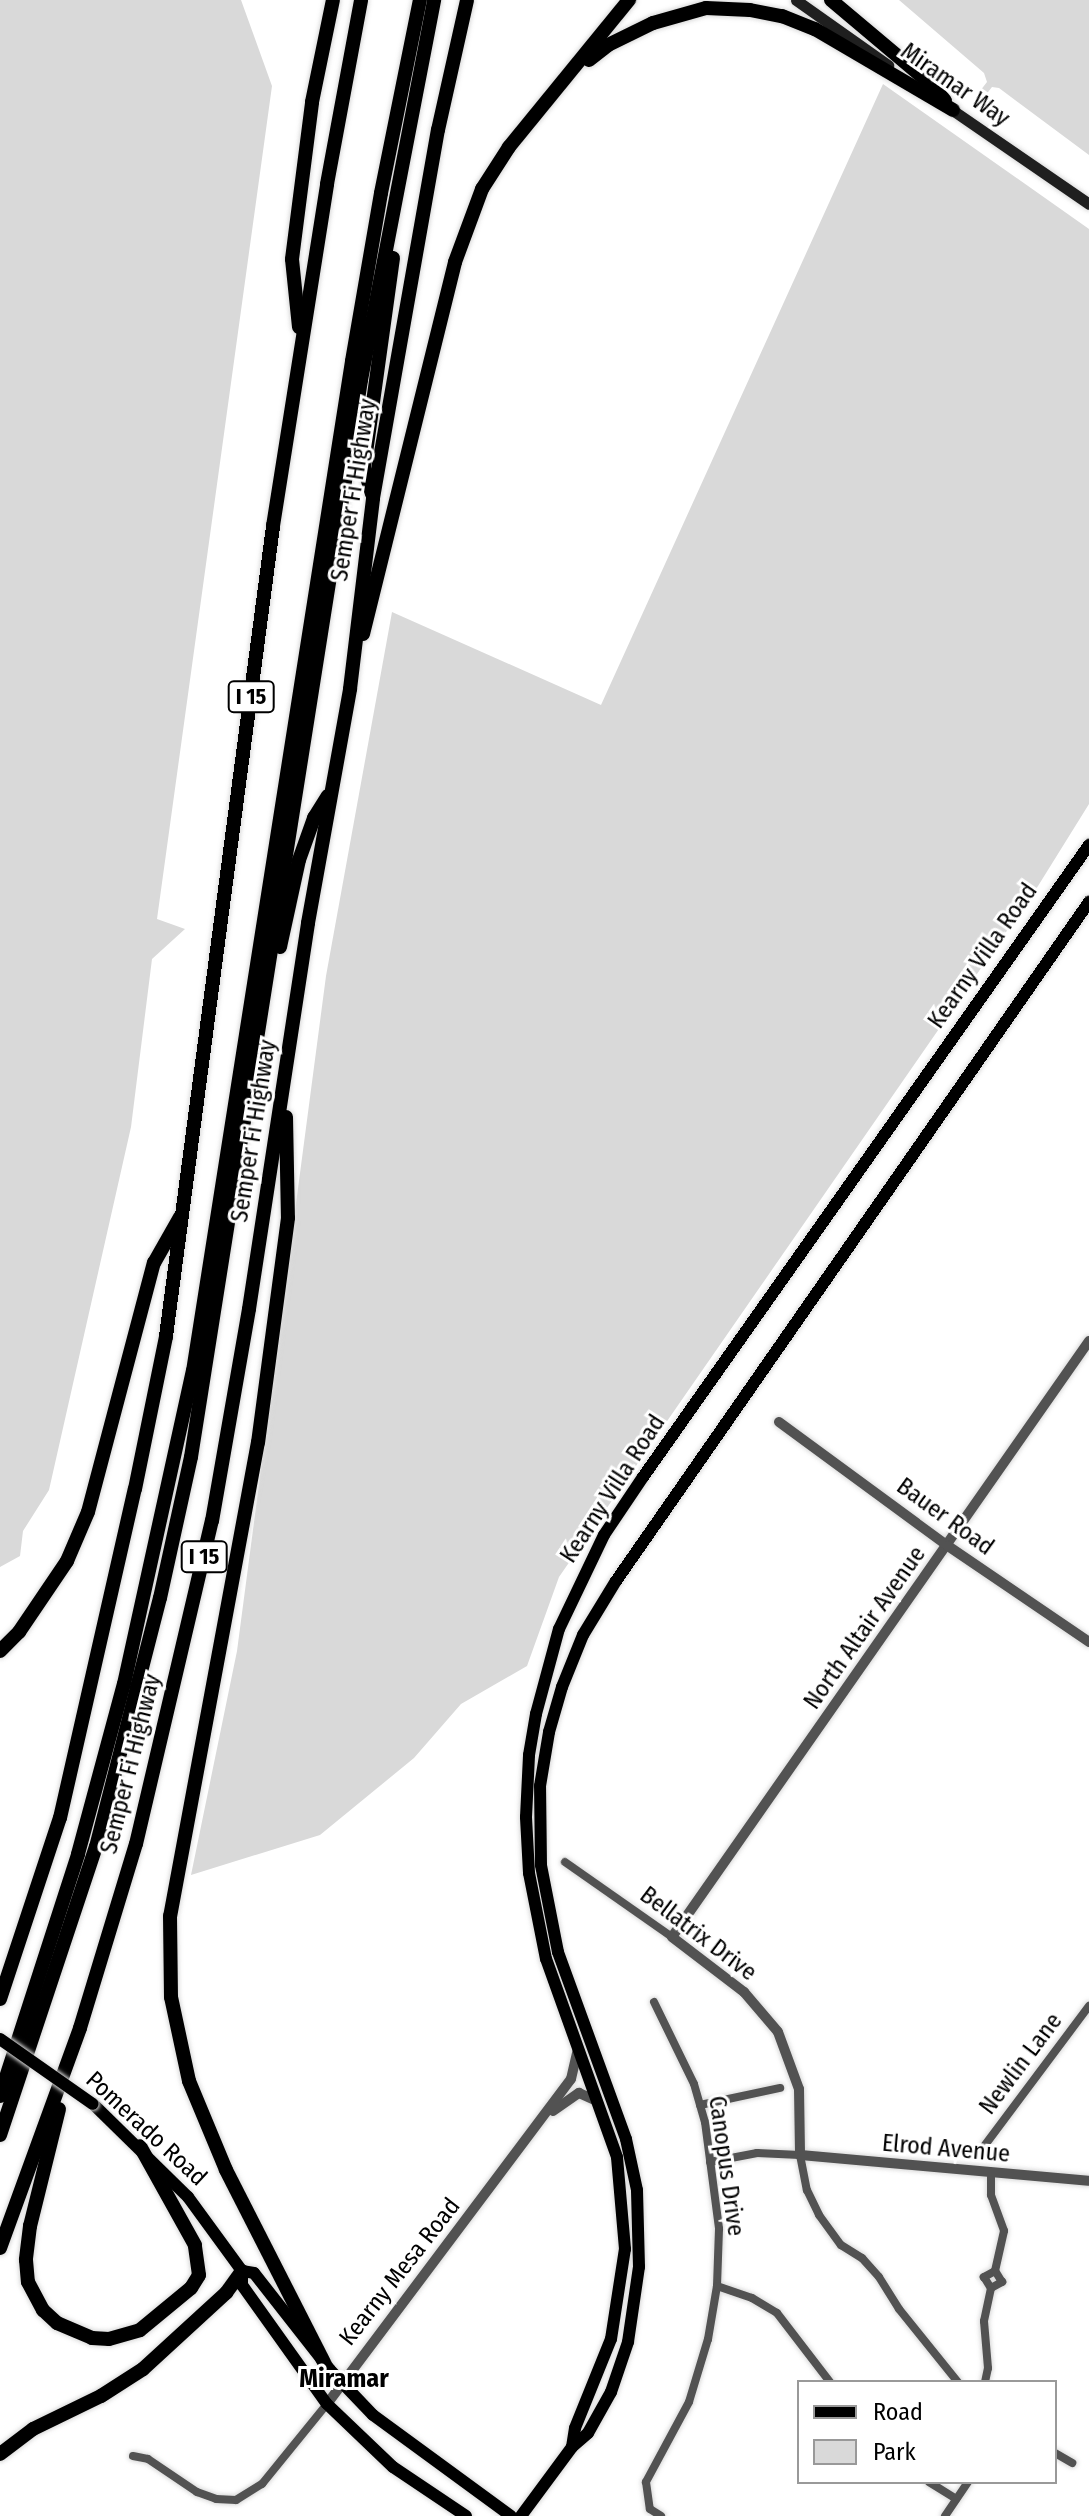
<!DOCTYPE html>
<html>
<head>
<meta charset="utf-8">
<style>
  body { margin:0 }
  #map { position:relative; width:1089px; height:2516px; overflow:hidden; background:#fff; font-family:"Fira Sans Condensed",sans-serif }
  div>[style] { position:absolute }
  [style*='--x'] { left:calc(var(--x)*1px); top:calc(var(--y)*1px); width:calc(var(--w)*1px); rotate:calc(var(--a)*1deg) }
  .green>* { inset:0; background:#d9d9d9 }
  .roads { filter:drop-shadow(0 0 2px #dbdbdb) drop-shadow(0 0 2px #dbdbdb) }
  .minor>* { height:8px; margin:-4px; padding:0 4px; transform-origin:4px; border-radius:4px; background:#525252 }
  .tertiary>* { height:10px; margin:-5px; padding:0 5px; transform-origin:5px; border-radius:5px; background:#525252 }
  .secondary>* { height:11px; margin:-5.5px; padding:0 5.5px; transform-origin:5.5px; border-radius:5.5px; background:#1f1f1f }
  .primary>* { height:12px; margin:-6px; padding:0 6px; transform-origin:6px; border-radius:6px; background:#000 }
  .motorway>* { height:14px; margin:-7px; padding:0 7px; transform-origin:7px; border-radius:7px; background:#000 }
  .bridges { filter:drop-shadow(0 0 2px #dbdbdb) drop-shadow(0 0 2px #dbdbdb) }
  .primary-bridge>* { height:12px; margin:-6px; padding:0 6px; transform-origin:6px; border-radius:6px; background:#000 }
  span { translate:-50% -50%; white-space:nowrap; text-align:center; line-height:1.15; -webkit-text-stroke:6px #fff; paint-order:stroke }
  .shield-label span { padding:2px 6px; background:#fff; border:2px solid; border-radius:6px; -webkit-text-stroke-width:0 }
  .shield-label { font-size:22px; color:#000; font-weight:700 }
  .street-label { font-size:24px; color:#000 }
  .neighbourhood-label { font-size:26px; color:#000; font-weight:700 }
  .legend { position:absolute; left:797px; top:2380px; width:260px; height:104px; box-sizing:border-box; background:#fff; border:2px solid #999; margin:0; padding:10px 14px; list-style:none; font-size:24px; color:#000 }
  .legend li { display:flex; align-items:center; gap:16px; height:40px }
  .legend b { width:40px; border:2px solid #999 }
</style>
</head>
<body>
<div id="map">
  <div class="green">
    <div style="clip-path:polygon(0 0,241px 0,272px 86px,157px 919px,185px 929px,152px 959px,131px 1127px,49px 1490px,23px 1531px,20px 1556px,0 1567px)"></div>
    <div style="clip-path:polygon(899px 0,1089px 0,1089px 155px,999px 88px,992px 87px,985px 96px,980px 91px,987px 82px,984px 73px)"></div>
    <div style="clip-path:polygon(883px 84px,1089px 229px,1089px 804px,1038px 886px,559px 1577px,527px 1666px,461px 1704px,414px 1758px,320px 1835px,191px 1875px,237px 1651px,326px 976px,392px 612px,601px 705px)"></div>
  </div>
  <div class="roads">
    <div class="minor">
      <div style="--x:565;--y:1862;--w:131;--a:35"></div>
      <div style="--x:654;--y:2002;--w:91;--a:64"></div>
      <div style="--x:694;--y:2084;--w:40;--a:74"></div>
      <div style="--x:705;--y:2122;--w:108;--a:82.5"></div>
      <div style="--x:719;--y:2229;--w:57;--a:92"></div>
      <div style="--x:717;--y:2286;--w:54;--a:99.6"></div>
      <div style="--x:708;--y:2339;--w:66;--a:106.8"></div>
      <div style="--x:689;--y:2402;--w:91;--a:118.3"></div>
      <div style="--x:646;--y:2482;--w:27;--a:82"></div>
      <div style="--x:650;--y:2509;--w:13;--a:32"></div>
      <div style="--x:700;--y:2105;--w:82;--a:-12"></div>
      <div style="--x:985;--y:2145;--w:174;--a:-53.2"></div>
      <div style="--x:710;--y:2162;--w:48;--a:-10.8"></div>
      <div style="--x:757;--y:2153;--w:43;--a:2.7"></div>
      <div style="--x:800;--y:2155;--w:36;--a:79"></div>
      <div style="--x:807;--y:2190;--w:28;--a:64"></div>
      <div style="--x:819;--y:2215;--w:37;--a:54"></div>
      <div style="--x:841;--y:2245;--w:25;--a:32"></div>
      <div style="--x:862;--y:2258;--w:25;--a:48"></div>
      <div style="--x:879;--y:2277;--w:38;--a:58"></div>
      <div style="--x:899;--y:2309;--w:94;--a:51.1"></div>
      <div style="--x:991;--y:2173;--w:22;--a:90"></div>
      <div style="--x:991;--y:2195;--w:38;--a:70"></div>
      <div style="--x:1004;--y:2231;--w:41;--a:102.7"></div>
      <div style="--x:995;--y:2271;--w:13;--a:151"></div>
      <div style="--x:984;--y:2277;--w:13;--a:58"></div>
      <div style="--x:991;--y:2288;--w:13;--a:-29"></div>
      <div style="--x:1002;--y:2282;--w:13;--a:-122"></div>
      <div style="--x:717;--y:2286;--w:37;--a:19"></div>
      <div style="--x:752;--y:2298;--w:29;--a:31"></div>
      <div style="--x:777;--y:2313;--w:87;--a:52.5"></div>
      <div style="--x:985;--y:2382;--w:14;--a:-78"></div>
      <div style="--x:988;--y:2368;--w:47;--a:-94.9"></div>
      <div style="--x:984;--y:2321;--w:34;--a:-78"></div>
      <div style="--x:1055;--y:2453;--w:20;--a:30"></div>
      <div style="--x:133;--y:2456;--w:15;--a:11"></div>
      <div style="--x:148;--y:2459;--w:59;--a:34"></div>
      <div style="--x:197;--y:2492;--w:20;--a:20"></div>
      <div style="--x:216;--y:2499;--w:20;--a:3"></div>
      <div style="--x:236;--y:2500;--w:31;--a:-32"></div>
      <div style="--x:262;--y:2484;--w:103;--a:-50.9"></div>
      <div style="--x:929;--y:2482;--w:32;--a:32"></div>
      <div style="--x:945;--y:2516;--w:41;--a:-55.9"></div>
    </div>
    <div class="tertiary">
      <div style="--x:1089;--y:1341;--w:727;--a:124.98"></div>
      <div style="--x:672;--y:1937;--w:91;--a:37.4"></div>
      <div style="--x:744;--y:1992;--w:52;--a:49.6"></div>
      <div style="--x:778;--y:2032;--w:61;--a:69.8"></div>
      <div style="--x:799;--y:2089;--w:66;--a:89.1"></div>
      <div style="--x:800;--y:2155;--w:290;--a:5.1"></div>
      <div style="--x:779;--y:1422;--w:210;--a:36.3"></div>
      <div style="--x:948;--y:1546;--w:171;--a:34.2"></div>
      <div style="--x:553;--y:2111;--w:32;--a:-35"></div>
      <div style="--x:579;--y:2093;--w:20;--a:24"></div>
      <div style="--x:327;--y:2404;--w:406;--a:-53.1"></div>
      <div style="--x:571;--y:2079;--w:32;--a:-77"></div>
    </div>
    <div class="secondary">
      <div style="--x:796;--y:0;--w:113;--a:35.2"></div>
      <div style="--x:948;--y:107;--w:171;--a:34.5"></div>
    </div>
    <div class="primary">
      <div style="--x:93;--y:2104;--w:133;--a:44.4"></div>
      <div style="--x:188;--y:2197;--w:92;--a:53.9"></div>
      <div style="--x:242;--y:2271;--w:12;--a:9"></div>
      <div style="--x:254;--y:2273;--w:123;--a:51.9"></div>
      <div style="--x:330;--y:2370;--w:62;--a:46.3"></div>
      <div style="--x:373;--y:2415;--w:171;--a:36.2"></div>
      <div style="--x:242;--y:2271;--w:14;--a:90"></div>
      <div style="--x:242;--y:2285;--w:146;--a:54.5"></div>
      <div style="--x:327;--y:2404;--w:91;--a:43.7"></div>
      <div style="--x:393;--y:2467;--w:88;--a:33.9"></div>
      <div style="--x:572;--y:2447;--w:19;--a:-81"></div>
      <div style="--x:575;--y:2428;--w:96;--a:-68"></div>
      <div style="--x:611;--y:2339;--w:91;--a:-81.2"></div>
      <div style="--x:625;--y:2249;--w:92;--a:-95"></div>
      <div style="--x:617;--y:2157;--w:210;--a:-109.7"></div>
      <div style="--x:546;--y:1959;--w:88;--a:-101.2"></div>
      <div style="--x:529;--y:1873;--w:56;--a:-93.1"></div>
      <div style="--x:526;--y:1817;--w:62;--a:-87.2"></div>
      <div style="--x:529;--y:1755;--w:42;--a:-80.3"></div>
      <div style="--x:536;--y:1714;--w:88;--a:-74.9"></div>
      <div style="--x:559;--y:1629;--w:104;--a:-64.4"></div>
      <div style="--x:604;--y:1535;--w:70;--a:-56.1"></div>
      <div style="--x:643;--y:1477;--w:774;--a:-54.79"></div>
      <div style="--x:521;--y:2516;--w:86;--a:-53.5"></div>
      <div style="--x:572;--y:2447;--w:21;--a:-41"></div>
      <div style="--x:588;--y:2433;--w:47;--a:-60.7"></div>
      <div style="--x:611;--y:2392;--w:53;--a:-71.2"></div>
      <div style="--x:628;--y:2342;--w:76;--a:-81.7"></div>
      <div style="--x:639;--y:2267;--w:77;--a:-91.5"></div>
      <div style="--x:637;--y:2190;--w:52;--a:-102.2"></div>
      <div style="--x:626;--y:2139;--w:199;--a:-110"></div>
      <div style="--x:558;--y:1952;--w:89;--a:-101.1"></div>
      <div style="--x:541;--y:1865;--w:79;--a:-90.7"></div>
      <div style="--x:540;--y:1786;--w:55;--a:-80.5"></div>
      <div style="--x:549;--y:1732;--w:47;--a:-73.9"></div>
      <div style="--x:562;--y:1687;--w:56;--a:-68"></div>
      <div style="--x:583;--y:1635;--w:63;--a:-58.6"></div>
      <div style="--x:616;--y:1581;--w:828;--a:-55.14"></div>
    </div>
    <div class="motorway">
      <div style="--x:831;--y:0;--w:133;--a:40.1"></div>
      <div style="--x:933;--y:86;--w:19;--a:51"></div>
      <div style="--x:589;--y:60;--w:24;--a:-38"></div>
      <div style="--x:608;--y:45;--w:50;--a:-26.1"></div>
      <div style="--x:653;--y:23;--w:55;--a:-15.8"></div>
      <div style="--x:706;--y:8;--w:44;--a:2.6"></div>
      <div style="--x:750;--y:10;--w:33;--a:11"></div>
      <div style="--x:782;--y:16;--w:35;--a:22"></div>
      <div style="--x:815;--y:29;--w:160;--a:30.4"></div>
      <div style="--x:299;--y:327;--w:68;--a:-95.9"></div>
      <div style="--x:292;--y:259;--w:158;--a:-82.7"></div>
      <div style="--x:312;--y:102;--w:104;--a:-78.4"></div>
      <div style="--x:372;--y:494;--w:28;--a:-107"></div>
      <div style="--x:364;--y:467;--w:211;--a:-82.1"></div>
      <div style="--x:363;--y:634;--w:383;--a:-76.1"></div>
      <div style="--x:455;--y:262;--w:78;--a:-69.7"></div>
      <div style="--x:482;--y:189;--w:50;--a:-57.3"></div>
      <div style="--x:509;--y:147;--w:190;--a:-50.8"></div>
      <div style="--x:280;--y:947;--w:89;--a:-77.7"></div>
      <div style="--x:299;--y:860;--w:45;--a:-70.3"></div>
      <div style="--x:314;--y:818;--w:26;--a:-58"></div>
      <div style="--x:286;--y:1117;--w:101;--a:88.9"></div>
      <div style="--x:288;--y:1218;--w:226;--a:97.6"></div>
      <div style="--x:258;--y:1442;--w:482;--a:100.5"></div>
      <div style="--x:170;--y:1916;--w:81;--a:89.3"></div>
      <div style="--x:171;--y:1997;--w:86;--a:77.9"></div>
      <div style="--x:189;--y:2081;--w:96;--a:67.4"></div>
      <div style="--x:226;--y:2170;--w:216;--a:63"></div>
      <div style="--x:0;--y:1651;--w:27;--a:-45"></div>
      <div style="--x:19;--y:1632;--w:86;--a:-55.9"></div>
      <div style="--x:67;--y:1561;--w:53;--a:-66.8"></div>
      <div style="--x:88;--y:1512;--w:258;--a:-75.2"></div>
      <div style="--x:154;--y:1263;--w:53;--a:-60.5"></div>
      <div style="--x:0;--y:1999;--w:191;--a:-71.7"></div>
      <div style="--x:60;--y:1818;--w:337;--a:-77.2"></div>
      <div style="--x:135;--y:1489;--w:156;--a:-78.5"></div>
      <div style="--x:166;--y:1336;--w:817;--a:-82.47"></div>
      <div style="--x:273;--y:526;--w:346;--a:-81"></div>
      <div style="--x:327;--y:184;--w:187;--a:-79.5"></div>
      <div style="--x:0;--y:2096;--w:254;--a:-72.1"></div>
      <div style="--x:78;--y:1854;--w:176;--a:-74.9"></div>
      <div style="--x:124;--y:1684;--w:321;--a:-77.6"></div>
      <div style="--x:193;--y:1371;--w:1022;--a:-81.05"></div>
      <div style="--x:352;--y:361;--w:170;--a:-80.2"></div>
      <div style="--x:381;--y:193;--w:197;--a:-78.6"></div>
      <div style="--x:59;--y:2109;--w:121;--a:103.9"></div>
      <div style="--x:30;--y:2226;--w:34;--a:97"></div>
      <div style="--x:26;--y:2260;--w:22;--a:85"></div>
      <div style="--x:28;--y:2282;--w:32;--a:62"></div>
      <div style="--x:43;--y:2310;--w:19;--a:43"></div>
      <div style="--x:57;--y:2323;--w:38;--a:23"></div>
      <div style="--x:92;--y:2338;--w:17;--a:3"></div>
      <div style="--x:109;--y:2339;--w:32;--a:-16"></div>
      <div style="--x:140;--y:2330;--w:66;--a:-39.5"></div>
      <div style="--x:191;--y:2288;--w:15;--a:-58"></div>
      <div style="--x:199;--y:2275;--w:30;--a:-98"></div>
      <div style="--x:195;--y:2245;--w:113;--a:-119.1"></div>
      <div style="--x:0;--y:2135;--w:304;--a:-71.6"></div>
      <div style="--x:96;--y:1847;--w:257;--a:-75.6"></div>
      <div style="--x:160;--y:1598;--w:144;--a:-77.6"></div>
      <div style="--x:191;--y:1457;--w:1090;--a:-81.03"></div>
      <div style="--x:361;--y:380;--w:387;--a:-79.1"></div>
      <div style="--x:0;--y:2248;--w:234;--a:-70"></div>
      <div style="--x:80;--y:2028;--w:192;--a:-73.1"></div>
      <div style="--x:136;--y:1844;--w:332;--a:-76.8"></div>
      <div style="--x:212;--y:1521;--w:215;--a:-80.1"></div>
      <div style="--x:249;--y:1309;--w:390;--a:-81.3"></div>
      <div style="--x:308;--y:923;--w:238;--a:-79.8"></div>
      <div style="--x:350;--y:689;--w:192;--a:-83.1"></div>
      <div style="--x:373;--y:498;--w:374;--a:-80"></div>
      <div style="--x:438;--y:130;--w:133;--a:-77.4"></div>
      <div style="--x:0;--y:2454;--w:41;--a:-37.1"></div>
      <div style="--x:33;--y:2429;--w:76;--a:-25.9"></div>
      <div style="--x:101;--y:2396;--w:50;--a:-32.7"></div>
      <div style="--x:143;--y:2369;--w:113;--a:-42.5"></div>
      <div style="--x:226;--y:2293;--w:27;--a:-54"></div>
    </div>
  </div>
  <div class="bridges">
    <div class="primary-bridge">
      <div style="--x:0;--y:2039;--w:113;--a:35"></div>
    </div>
  </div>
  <div class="shield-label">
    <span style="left:251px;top:697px">I 15</span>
    <span style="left:204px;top:1557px">I 15</span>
  </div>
  <div class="street-label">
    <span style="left:955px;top:85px;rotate:35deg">Miramar Way</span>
    <span style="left:354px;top:490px;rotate:-81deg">Semper Fi Highway</span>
    <span style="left:983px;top:956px;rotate:-55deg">Kearny Villa Road</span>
    <span style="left:254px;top:1131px;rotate:-81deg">Semper Fi Highway</span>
    <span style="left:613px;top:1489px;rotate:-57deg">Kearny Villa Road</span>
    <span style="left:945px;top:1517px;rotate:36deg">Bauer Road</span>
    <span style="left:865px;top:1628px;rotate:-55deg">North Altair Avenue</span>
    <span style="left:131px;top:1764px;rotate:-76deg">Semper Fi Highway</span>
    <span style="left:698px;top:1934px;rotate:37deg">Bellatrix Drive</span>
    <span style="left:1021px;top:2064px;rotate:-53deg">Newlin Lane</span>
    <span style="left:146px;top:2129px;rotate:43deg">Pomerado Road</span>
    <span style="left:946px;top:2149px;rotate:5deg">Elrod Avenue</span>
    <span style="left:726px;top:2166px;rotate:82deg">Canopus Drive</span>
    <span style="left:400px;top:2272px;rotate:-52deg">Kearny Mesa Road</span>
  </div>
  <div class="neighbourhood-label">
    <span style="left:344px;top:2379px">Miramar</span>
  </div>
  <ul class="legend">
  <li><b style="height:10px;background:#000"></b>Road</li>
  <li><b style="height:22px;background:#d9d9d9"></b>Park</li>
  </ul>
</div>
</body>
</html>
